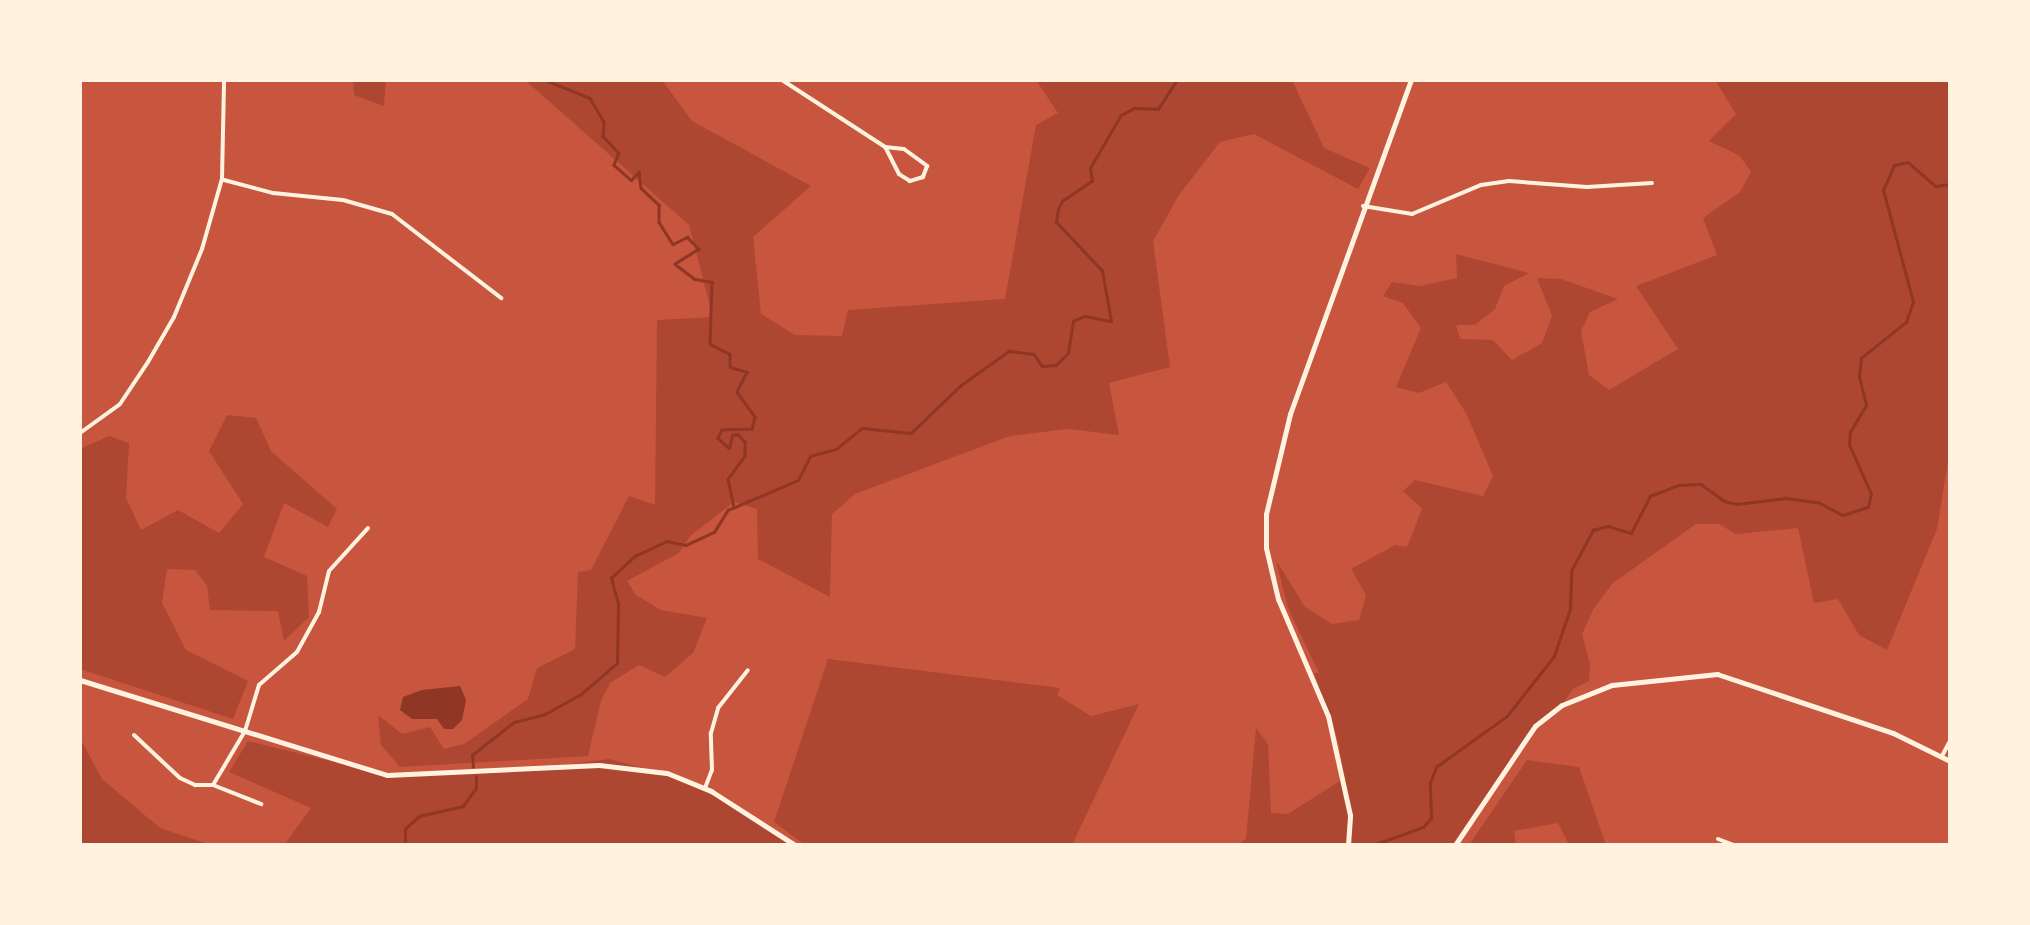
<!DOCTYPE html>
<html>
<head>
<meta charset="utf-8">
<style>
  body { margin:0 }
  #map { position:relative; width:2030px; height:925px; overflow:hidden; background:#c8553d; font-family:Montserrat,sans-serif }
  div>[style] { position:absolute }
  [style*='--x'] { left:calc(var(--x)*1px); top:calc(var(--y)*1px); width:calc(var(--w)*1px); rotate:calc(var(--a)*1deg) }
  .green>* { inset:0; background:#ae4732 }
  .water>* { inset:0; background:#8f3625 }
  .stream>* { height:2.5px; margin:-1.25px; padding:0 1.25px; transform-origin:1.25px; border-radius:1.25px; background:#8f3625 }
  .minor>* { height:4px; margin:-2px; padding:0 2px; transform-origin:2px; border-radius:2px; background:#fff3e0 }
  .secondary>* { height:5px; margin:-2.5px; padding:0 2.5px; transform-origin:2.5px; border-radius:2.5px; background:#fff3e0 }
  span { translate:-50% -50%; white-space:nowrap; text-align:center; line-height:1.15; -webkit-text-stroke:8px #fff3e0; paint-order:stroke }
  .frame { position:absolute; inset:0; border:82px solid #fff3e0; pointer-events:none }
</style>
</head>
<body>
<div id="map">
  <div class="green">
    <div style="clip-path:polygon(353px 80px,386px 80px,384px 106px,354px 95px)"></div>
    <div style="clip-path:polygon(525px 80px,662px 80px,692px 121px,811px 186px,753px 237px,761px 314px,795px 335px,842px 336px,848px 310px,1005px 299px,1036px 125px,1058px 113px,1036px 80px,1292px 80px,1324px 148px,1370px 168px,1358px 189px,1254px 134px,1220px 142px,1179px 195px,1153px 241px,1170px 367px,1109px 383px,1119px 435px,1068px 429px,1010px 436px,855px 494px,832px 514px,830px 597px,758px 559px,757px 509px,734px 502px,690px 536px,679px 553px,627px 581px,636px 595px,661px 610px,707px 618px,693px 653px,665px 677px,639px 665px,610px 683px,601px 701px,588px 756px,400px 767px,381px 745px,378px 715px,402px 734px,430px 727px,444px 749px,464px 744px,528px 699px,537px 668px,575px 649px,578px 572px,591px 570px,629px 496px,655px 505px,657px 320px,713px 317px,689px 225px)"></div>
    <div style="clip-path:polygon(1715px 80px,1950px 80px,1950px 449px,1937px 529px,1887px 650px,1859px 635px,1838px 599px,1814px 603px,1798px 528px,1736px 534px,1719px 524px,1696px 524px,1613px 583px,1594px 608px,1582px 634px,1590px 664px,1589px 681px,1573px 689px,1562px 705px,1535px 726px,1455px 845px,1237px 845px,1246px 839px,1256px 728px,1268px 744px,1271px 813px,1288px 814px,1343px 779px,1339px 744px,1314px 673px,1319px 673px,1288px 608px,1276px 560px,1305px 607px,1332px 624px,1359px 620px,1366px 595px,1351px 569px,1395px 545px,1407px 547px,1422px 509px,1403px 491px,1415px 480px,1483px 496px,1493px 476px,1466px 413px,1446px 382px,1419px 393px,1396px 387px,1421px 328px,1403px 303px,1383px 296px,1392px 282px,1420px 286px,1457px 278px,1456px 254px,1529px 273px,1504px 286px,1495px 309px,1475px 325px,1456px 325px,1460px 339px,1493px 340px,1512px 360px,1542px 343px,1552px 316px,1537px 278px,1561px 279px,1618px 299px,1590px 312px,1581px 331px,1589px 375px,1609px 390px,1678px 349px,1636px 286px,1717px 255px,1703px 218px,1740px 192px,1751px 172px,1740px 156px,1709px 141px,1736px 114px)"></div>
    <div style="clip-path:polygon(227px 415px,256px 418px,271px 451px,337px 509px,328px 527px,284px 503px,264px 557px,307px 576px,309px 617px,284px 641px,278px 611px,210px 610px,207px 586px,195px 570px,167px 569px,162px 603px,186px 650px,248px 681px,233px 719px,80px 669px,80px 449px,109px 436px,129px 443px,126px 498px,141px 530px,178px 510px,219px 533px,243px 504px,209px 451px)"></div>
    <div style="clip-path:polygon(828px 659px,1060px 688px,1057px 695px,1091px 716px,1139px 704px,1072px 845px,805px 845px,774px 822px)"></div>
    <div style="clip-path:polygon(80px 738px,102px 779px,160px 828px,211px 845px,80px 845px)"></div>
    <div style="clip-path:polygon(248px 741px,387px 775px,531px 769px,609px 759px,690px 781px,795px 845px,284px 845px,311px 808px,229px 772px)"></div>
    <div style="clip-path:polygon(1527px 760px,1579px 767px,1606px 845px,1569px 845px,1558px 823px,1514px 831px,1516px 845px,1469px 845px)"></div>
  </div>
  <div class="water">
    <div style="clip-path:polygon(460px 686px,466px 700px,462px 720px,453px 729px,444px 729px,437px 719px,412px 719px,400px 710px,403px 697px,422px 690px)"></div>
  </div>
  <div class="stream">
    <div style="--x:545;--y:80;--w:48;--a:21.8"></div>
    <div style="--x:590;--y:98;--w:28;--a:60"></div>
    <div style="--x:604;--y:122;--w:14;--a:94"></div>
    <div style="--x:603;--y:136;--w:23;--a:47"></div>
    <div style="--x:619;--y:153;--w:13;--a:113"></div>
    <div style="--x:614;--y:165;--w:23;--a:41"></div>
    <div style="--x:631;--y:180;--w:11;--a:-45"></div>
    <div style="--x:639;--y:172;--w:16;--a:83"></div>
    <div style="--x:641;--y:188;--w:25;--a:43"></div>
    <div style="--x:659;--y:205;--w:17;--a:90"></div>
    <div style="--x:659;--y:222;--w:26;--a:58"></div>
    <div style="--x:673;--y:244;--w:16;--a:-27"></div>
    <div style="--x:687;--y:237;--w:17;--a:45"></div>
    <div style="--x:699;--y:249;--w:28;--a:148"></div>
    <div style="--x:675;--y:264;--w:25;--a:37"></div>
    <div style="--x:695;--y:279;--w:17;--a:10"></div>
    <div style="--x:712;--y:282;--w:62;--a:91.8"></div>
    <div style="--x:710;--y:344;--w:22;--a:27"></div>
    <div style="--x:730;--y:354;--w:13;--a:90"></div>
    <div style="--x:730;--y:367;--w:18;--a:16"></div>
    <div style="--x:747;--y:372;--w:22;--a:117"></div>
    <div style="--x:737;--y:392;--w:31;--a:54"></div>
    <div style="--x:755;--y:417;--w:12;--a:104"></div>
    <div style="--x:752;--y:429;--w:30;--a:178"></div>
    <div style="--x:722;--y:430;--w:9;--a:117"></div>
    <div style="--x:718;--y:438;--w:15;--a:42"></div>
    <div style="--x:729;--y:448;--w:13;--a:-77"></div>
    <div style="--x:732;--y:435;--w:6;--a:-9"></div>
    <div style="--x:738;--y:434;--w:11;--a:49"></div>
    <div style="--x:745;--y:442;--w:14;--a:90"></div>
    <div style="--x:745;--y:456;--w:29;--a:126"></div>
    <div style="--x:728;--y:479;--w:29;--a:78"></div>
    <div style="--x:473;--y:767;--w:12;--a:-95"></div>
    <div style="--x:472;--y:755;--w:53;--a:-38.2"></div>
    <div style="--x:514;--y:722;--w:30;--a:-14"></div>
    <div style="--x:543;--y:715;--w:43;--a:-28.9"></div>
    <div style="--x:581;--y:694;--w:48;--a:-40.7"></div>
    <div style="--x:617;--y:663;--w:59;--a:-89"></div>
    <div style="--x:618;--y:604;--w:27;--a:-105"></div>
    <div style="--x:611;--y:578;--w:33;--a:-43"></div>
    <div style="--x:635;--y:556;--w:35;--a:-25"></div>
    <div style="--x:667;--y:541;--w:19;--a:12"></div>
    <div style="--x:686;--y:545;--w:31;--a:-25"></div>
    <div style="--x:714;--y:532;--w:26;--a:-58"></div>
    <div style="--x:728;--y:510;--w:76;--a:-23.2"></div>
    <div style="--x:798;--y:480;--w:27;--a:-63"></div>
    <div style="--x:810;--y:456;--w:27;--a:-15"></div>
    <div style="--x:836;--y:449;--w:33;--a:-39"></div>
    <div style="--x:862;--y:428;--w:49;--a:5.8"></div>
    <div style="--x:911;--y:433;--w:69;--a:-43.8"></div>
    <div style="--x:961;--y:385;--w:59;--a:-35.3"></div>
    <div style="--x:1009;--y:351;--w:25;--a:7"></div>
    <div style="--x:1034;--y:354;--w:14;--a:56"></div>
    <div style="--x:1042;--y:366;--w:14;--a:-4"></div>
    <div style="--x:1056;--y:365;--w:17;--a:-45"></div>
    <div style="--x:1068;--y:353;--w:32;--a:-81"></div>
    <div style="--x:1073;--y:321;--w:13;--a:-23"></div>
    <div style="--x:1085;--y:316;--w:26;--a:11"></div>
    <div style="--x:1111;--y:321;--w:51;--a:-100.2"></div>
    <div style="--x:1102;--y:271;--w:67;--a:-133.2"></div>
    <div style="--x:1056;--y:222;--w:13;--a:-81"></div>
    <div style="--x:1058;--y:209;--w:9;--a:-63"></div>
    <div style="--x:1062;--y:201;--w:36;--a:-34"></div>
    <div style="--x:1092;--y:181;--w:13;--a:-99"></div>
    <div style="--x:1090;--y:168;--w:61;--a:-59.7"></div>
    <div style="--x:1121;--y:115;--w:15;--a:-28"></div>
    <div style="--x:1134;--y:108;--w:24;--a:2"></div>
    <div style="--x:1158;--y:109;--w:35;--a:-57"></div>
    <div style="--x:405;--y:845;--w:16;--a:-90"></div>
    <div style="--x:405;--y:829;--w:19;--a:-43"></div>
    <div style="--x:419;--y:816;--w:45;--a:-12.8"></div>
    <div style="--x:463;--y:806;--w:22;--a:-54"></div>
    <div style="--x:476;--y:788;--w:11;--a:-90"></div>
    <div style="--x:1373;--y:845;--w:53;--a:-19.8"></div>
    <div style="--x:1423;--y:827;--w:12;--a:-48"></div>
    <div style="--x:1431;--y:818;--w:35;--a:-92"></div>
    <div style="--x:1430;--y:783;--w:17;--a:-69"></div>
    <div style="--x:1436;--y:767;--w:87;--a:-35.7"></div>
    <div style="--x:1507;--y:716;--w:76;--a:-51.9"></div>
    <div style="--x:1554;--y:656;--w:50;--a:-71.2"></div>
    <div style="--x:1570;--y:609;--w:38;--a:-88"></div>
    <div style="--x:1571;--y:571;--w:47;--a:-61.8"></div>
    <div style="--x:1593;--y:530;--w:16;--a:-15"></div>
    <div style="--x:1608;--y:526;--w:24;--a:17"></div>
    <div style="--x:1631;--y:533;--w:42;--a:-62.8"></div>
    <div style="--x:1650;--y:496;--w:31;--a:-21"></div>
    <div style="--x:1679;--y:485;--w:22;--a:-3"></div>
    <div style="--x:1701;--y:484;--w:29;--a:36"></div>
    <div style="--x:1724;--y:501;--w:13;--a:13"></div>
    <div style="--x:1737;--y:504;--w:49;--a:-7"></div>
    <div style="--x:1786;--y:498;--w:34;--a:8"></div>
    <div style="--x:1820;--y:503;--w:26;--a:28"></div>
    <div style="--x:1843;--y:515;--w:26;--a:-18"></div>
    <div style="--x:1868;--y:507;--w:13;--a:-77"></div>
    <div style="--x:1871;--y:494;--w:54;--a:-114.2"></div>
    <div style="--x:1849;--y:445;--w:13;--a:-86"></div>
    <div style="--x:1850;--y:432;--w:31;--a:-59"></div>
    <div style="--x:1866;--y:405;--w:29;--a:-104"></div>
    <div style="--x:1859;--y:377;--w:19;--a:-84"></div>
    <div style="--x:1861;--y:358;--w:58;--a:-38.7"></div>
    <div style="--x:1906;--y:322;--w:21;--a:-71"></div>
    <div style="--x:1913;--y:302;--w:116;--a:-105"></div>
    <div style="--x:1883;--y:190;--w:27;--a:-66"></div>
    <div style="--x:1894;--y:165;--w:14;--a:-12"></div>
    <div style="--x:1908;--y:162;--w:37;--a:41"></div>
    <div style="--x:1936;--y:186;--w:14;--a:-8"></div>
  </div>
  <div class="minor">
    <div style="--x:782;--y:80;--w:123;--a:33"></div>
    <div style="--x:885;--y:147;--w:19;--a:6"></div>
    <div style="--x:904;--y:149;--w:29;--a:36"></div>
    <div style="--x:927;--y:166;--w:12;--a:110"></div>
    <div style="--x:923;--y:177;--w:14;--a:163"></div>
    <div style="--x:910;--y:181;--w:13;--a:-148"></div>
    <div style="--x:899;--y:174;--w:30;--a:-117"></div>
    <div style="--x:224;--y:180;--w:51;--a:14.9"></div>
    <div style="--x:273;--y:193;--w:70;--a:5.7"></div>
    <div style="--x:343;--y:200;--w:51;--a:15.9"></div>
    <div style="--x:392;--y:214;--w:138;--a:37.6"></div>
    <div style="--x:1363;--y:206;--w:50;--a:9.3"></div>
    <div style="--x:1412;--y:214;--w:75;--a:-22.8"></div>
    <div style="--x:1481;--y:185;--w:28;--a:-8"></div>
    <div style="--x:1509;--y:181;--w:78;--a:4.4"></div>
    <div style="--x:1587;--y:187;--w:65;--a:-3.5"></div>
    <div style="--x:80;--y:433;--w:49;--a:-35.9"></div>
    <div style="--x:120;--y:404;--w:50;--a:-56.3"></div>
    <div style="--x:148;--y:362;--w:52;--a:-60"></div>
    <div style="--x:174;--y:317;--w:74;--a:-67.6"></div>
    <div style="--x:202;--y:249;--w:73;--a:-74.1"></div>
    <div style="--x:222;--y:179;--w:99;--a:-88.8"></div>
    <div style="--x:134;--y:735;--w:63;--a:43.1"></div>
    <div style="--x:180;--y:778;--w:17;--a:25"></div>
    <div style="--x:195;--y:785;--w:18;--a:0"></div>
    <div style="--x:213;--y:785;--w:63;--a:-59.3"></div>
    <div style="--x:245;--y:731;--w:48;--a:-73.1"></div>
    <div style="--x:259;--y:685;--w:50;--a:-41"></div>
    <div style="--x:297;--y:652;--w:46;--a:-61.2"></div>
    <div style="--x:319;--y:612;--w:42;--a:-76.3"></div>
    <div style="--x:329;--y:571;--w:58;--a:-47.8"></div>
    <div style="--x:1942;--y:756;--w:17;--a:-62"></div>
    <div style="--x:213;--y:785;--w:52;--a:21.6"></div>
    <div style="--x:705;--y:788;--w:19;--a:-69"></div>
    <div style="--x:712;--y:770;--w:37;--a:-92"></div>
    <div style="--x:711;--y:733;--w:26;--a:-74"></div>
    <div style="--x:718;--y:708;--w:48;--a:-51.7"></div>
    <div style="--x:1718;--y:839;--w:17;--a:21"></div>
  </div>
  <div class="secondary">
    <div style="--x:80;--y:680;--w:321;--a:17.2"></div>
    <div style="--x:387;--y:775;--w:212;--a:-2.7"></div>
    <div style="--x:599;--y:765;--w:68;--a:6.7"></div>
    <div style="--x:667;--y:773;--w:48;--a:22.2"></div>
    <div style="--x:711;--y:791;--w:100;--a:32.7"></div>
    <div style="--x:1348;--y:845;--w:30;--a:-86"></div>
    <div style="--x:1350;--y:815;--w:101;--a:-102.5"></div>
    <div style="--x:1328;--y:716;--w:127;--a:-113.1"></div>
    <div style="--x:1278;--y:599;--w:52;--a:-103.2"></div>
    <div style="--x:1266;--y:548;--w:34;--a:-90"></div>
    <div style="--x:1266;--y:514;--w:103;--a:-76.5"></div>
    <div style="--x:1290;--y:414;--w:355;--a:-70.1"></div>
    <div style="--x:1455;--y:845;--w:143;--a:-56.1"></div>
    <div style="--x:1535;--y:726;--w:34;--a:-38"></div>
    <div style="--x:1562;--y:705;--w:54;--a:-21.8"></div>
    <div style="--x:1612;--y:685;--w:106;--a:-6"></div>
    <div style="--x:1717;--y:674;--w:186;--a:18.5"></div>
    <div style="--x:1893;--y:733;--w:64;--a:26.2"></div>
  </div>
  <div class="frame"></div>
</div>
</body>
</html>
